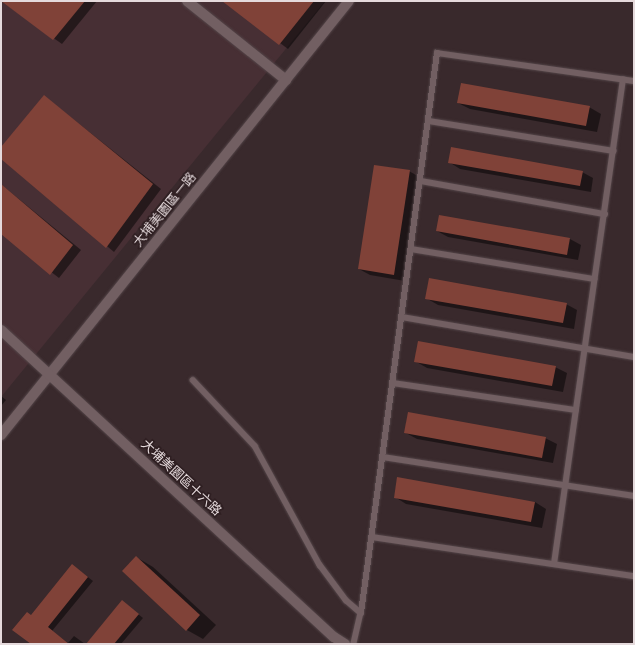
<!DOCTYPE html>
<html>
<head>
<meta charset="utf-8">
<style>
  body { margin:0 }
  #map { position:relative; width:635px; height:645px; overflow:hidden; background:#39292c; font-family:Poppins,"Noto Sans TC",sans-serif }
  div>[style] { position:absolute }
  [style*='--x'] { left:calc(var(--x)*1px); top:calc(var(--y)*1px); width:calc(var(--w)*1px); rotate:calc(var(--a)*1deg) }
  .built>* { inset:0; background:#472f34 }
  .shadow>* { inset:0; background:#0007 }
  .building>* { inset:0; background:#804238 }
  .roads { filter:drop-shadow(0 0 1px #534548) drop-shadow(0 0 1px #534548) }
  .lane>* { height:5.5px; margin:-2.75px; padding:0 2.75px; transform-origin:2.75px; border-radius:2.75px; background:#725f62 }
  .street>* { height:10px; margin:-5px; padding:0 5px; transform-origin:5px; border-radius:5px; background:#725f62 }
  .secondary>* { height:10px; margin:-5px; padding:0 5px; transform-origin:5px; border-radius:5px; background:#725f62 }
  span { translate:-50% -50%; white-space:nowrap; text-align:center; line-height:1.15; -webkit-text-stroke:3.5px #2f1f22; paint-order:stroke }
  .street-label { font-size:13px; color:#e5dadc }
  .frame { position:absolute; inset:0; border:2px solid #e5dadc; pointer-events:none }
</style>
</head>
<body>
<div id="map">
  <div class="built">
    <div style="clip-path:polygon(1px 1px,325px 1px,1px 397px)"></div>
  </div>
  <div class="shadow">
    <div style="clip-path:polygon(1px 1px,97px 1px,62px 44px)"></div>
    <div style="clip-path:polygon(224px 1px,326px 1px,288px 49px)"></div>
    <div style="clip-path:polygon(44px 96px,161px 189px,114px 252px,1px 158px,1px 149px)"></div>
    <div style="clip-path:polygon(458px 103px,589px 107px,601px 114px,597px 132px,470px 109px)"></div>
    <div style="clip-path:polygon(449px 162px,582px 172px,593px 178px,591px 192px,460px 169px)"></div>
    <div style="clip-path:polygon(409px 171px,421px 178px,405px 281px,370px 275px,359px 269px)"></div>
    <div style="clip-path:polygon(3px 186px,81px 250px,59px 278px,1px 233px)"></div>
    <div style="clip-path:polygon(437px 231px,570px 239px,581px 245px,578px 260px,448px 237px)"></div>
    <div style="clip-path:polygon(426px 298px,566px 304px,577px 310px,574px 329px,438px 305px)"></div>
    <div style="clip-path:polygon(415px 361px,555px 367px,567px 373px,563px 392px,427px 368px)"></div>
    <div style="clip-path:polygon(1px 396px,6px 400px,1px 406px)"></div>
    <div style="clip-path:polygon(406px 433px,545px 438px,557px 444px,553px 463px,417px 439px)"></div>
    <div style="clip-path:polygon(395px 497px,535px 502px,546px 509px,542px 528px,406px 504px)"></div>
    <div style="clip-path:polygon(136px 557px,153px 567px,216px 625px,203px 639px,187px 630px)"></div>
    <div style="clip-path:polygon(72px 565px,93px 581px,52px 631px,68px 643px,74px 636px,85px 644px,32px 644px,32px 615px)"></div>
    <div style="clip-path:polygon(123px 602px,143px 618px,121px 644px,88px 644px)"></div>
  </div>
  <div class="building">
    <div style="clip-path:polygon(1px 1px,85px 1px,53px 40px)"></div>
    <div style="clip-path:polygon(222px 1px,314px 1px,279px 45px)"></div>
    <div style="clip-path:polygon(461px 83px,590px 106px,586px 126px,457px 103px)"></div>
    <div style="clip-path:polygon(44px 95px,153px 184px,106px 248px,1px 159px,1px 147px)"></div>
    <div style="clip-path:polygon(451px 147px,583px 171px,580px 186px,448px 163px)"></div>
    <div style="clip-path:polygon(374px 165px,410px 170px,394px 275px,358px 269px)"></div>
    <div style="clip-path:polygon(1px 184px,73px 245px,50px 275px,1px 234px)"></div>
    <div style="clip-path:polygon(439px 215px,570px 238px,567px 255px,436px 231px)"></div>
    <div style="clip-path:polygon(429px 278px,567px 303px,563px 323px,425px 299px)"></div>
    <div style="clip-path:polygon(418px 341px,556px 366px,552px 386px,414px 362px)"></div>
    <div style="clip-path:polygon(408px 412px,546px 437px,542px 458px,404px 433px)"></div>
    <div style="clip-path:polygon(397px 477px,535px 502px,531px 522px,394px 498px)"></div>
    <div style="clip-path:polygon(136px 556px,200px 615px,186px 631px,122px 571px)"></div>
    <div style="clip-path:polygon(72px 564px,88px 577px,48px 627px,69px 644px,31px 644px,12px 630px,27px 612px,31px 615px)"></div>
    <div style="clip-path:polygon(122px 600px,139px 614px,114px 644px,86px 644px)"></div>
  </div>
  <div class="roads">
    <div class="lane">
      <div style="--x:429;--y:121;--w:187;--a:9.2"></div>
      <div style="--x:421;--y:181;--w:187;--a:10.2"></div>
      <div style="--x:411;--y:249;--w:186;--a:9.3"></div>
      <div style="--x:402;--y:317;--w:235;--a:9.8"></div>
      <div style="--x:193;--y:380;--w:91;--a:46.8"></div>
      <div style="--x:255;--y:446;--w:136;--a:61.4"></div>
      <div style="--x:320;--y:565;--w:44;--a:53.4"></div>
      <div style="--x:346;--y:600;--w:20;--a:41"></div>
      <div style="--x:361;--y:613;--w:32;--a:103"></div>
      <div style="--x:393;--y:383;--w:185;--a:8.4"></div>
      <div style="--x:383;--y:457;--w:254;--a:8.8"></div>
      <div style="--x:372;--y:537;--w:265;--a:8.5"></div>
      <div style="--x:554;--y:564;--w:489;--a:-81.9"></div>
      <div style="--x:361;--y:613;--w:565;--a:-82.27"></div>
      <div style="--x:437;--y:53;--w:199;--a:8.1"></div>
    </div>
    <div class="street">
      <div style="--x:187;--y:1;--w:127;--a:38.6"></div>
      <div style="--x:1;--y:435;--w:556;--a:-51.28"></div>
    </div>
    <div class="secondary">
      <div style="--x:1;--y:330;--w:453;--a:42.7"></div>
      <div style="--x:334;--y:637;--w:13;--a:32"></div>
    </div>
  </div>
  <div class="street-label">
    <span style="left:165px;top:210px;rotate:-51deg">大埔美園區一路</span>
    <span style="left:181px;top:478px;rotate:43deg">大埔美園區十六路</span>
  </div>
  <div class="frame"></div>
</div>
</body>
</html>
